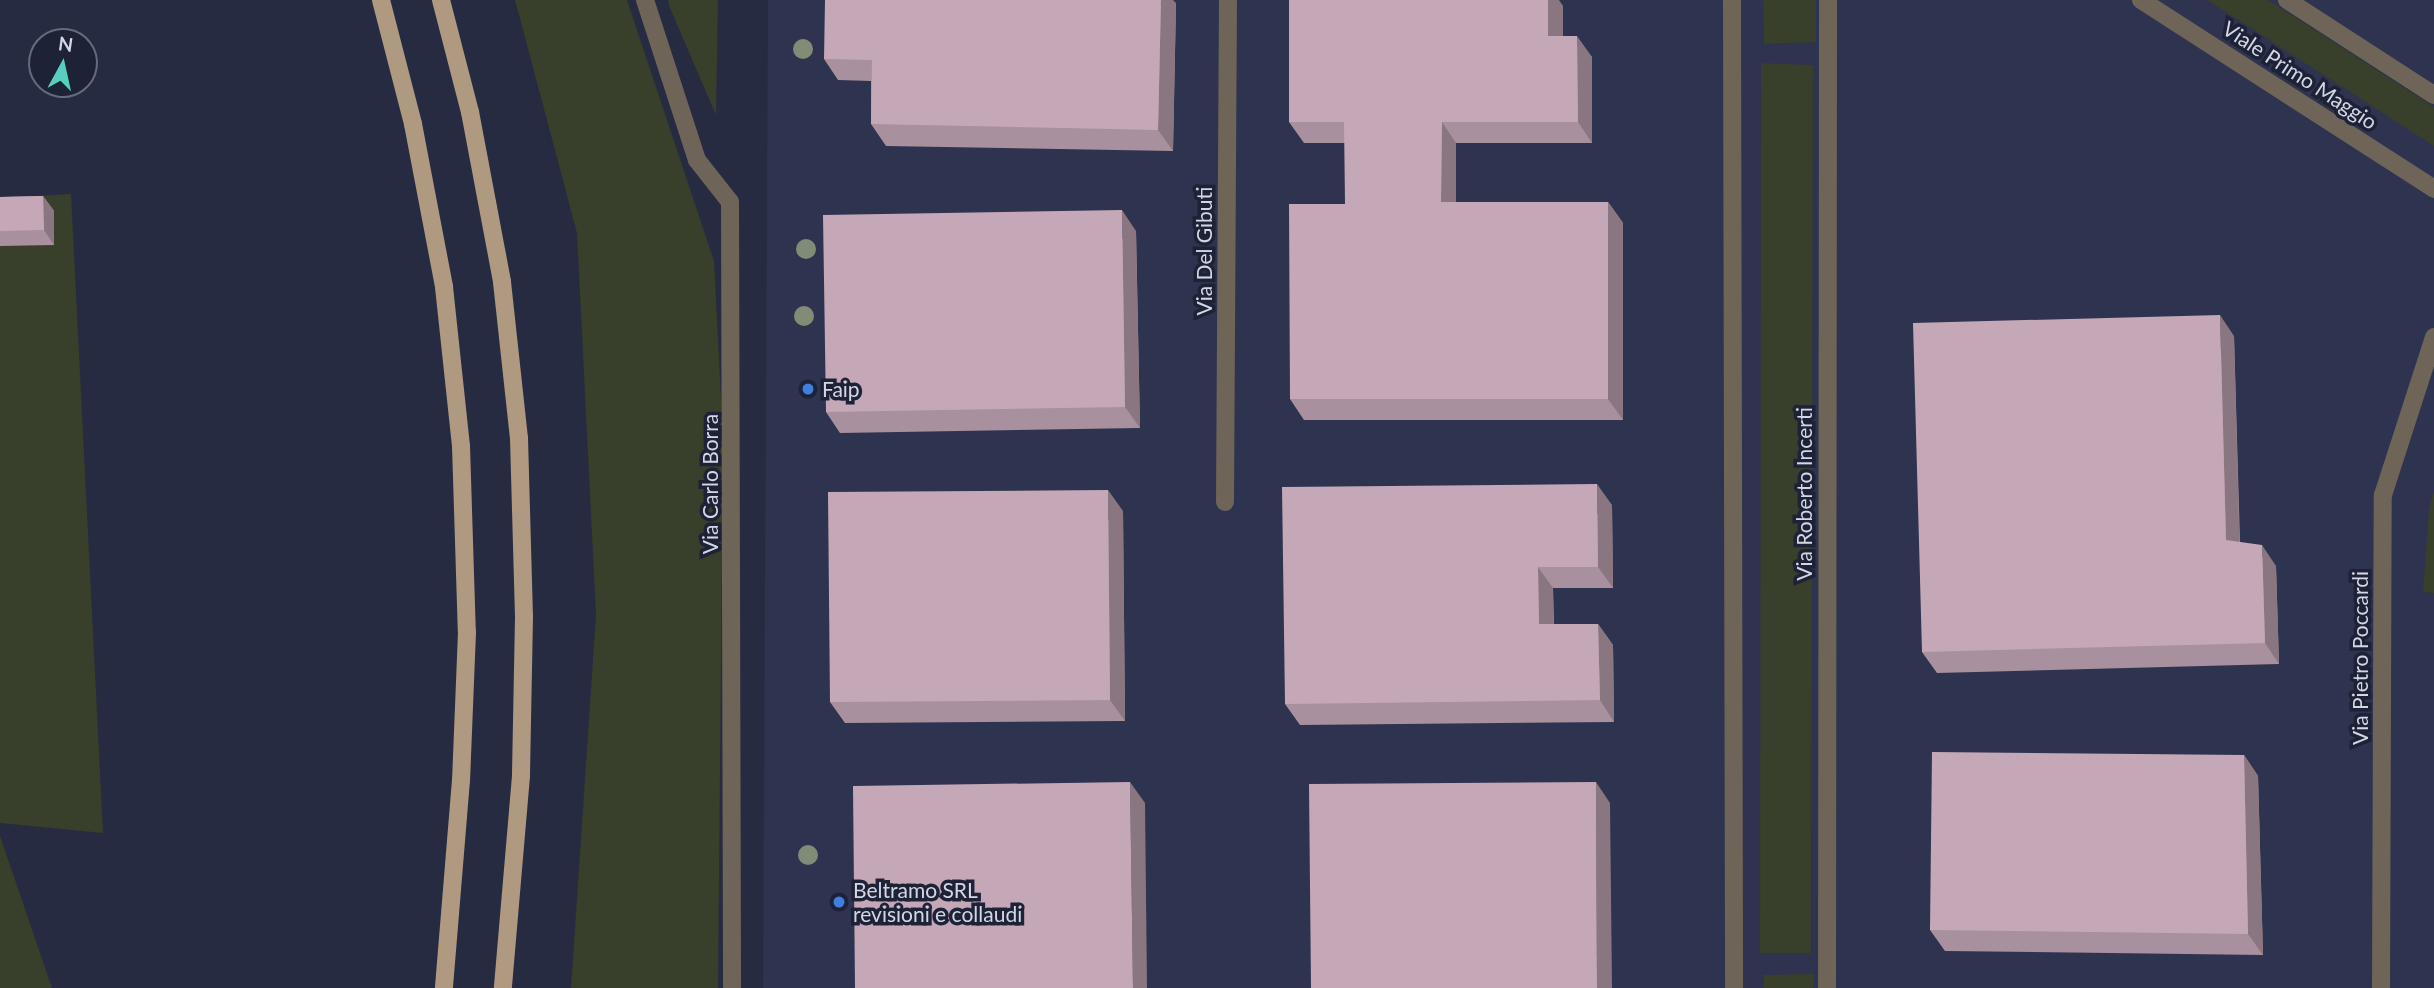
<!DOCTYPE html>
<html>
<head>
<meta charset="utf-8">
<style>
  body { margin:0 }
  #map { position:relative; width:2434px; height:988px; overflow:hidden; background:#272b41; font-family:Lato,sans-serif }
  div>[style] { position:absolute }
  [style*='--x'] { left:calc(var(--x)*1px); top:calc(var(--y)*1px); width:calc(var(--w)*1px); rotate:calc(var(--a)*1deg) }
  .built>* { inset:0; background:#2e334f }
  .green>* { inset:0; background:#383f2a }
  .minor>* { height:18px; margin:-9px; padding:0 9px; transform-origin:9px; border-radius:9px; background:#6e6458 }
  .major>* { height:18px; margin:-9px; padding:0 9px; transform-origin:9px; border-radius:9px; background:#af9981 }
  .trees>* { width:20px; height:20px; margin:-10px; border-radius:50%; background:#808d76 }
  .wall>* { inset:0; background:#a9909e }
  .shaded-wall>* { inset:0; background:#8a7681 }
  .building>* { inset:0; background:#c5a8b8 }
  .dots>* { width:19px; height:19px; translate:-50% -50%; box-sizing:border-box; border:4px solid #1d2237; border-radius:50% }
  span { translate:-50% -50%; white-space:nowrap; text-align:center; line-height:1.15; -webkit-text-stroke:7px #1d2237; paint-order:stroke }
  .street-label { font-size:21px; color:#d3d7e5 }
  .poi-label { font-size:21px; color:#d3d7e5 }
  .left { translate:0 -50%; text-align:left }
  .north { position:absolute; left:28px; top:28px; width:70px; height:70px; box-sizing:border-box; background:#1d2237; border:2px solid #666a7d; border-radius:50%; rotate:8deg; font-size:19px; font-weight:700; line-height:28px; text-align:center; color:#d3d7e5 }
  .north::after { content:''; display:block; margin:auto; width:24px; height:32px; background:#58cec1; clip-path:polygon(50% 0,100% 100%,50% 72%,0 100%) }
</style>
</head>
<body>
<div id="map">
  <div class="built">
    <div style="clip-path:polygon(768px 0,2434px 0,2434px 988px,763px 988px)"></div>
  </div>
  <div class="green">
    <div style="clip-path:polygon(515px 0,627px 0,714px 261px,723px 438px,718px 988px,571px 988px,596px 614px,577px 233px)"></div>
    <div style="clip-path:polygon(668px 0,718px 0,716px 115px,670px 8px)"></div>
    <div style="clip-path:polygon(1763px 0,1816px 0,1816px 42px,1764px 44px)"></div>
    <div style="clip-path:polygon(2207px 0,2268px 0,2434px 107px,2434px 146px)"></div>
    <div style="clip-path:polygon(1761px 63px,1813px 65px,1811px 953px,1760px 953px)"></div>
    <div style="clip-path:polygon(71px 194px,103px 833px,0 823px,0 198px)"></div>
    <div style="clip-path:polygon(2434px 490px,2434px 593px,2423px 592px,2429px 509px)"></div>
    <div style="clip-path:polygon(0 836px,52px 988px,0 988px)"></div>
    <div style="clip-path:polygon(1814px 974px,1813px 988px,1763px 988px,1764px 975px)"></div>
  </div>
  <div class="minor">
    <div style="--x:645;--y:0;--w:168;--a:72"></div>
    <div style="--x:697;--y:160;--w:53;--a:51.8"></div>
    <div style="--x:730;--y:202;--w:786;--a:89.85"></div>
    <div style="--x:1732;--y:0;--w:988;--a:89.88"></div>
    <div style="--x:2141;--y:0;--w:349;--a:32.8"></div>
    <div style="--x:2287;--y:0;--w:175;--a:32.9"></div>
    <div style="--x:1225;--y:502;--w:502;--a:-89.66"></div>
    <div style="--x:1827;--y:988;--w:988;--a:-89.94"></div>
    <div style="--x:2381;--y:988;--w:493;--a:-89.8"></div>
    <div style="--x:2383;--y:495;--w:166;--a:-72.1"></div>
  </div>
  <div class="major">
    <div style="--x:381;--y:0;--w:128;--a:75.5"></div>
    <div style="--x:413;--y:124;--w:166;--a:79.2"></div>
    <div style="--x:444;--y:287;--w:160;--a:83.9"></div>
    <div style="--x:461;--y:446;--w:186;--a:88.2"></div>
    <div style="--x:467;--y:632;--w:148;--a:92.3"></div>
    <div style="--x:461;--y:780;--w:209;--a:94.7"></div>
    <div style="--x:441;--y:0;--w:116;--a:75.5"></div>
    <div style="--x:470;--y:112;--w:173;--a:79.3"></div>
    <div style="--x:502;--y:282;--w:157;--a:83.8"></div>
    <div style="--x:519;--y:438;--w:179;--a:88.4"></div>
    <div style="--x:524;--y:617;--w:159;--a:91.1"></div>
    <div style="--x:521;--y:776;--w:213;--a:94.9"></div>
  </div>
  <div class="trees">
    <div style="left:803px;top:49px"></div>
    <div style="left:806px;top:249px"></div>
    <div style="left:804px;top:316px"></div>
    <div style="left:808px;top:855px"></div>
  </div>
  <div class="wall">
    <div style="clip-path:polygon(1176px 3px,1173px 151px,886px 146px,871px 124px,871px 81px,838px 80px,824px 59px)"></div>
    <div style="clip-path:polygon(1563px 6px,1563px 36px,1592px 57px,1592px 143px,1456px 143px,1456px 202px,1608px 202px,1623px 223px,1623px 420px,1304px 420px,1290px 399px,1345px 204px,1345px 143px,1304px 143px,1289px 122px)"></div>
    <div style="clip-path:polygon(43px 196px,54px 211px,54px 245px,0 246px,0 197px)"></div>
    <div style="clip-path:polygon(1136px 231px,1140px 428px,840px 433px,826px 412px)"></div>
    <div style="clip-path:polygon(2234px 336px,2240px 542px,2276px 566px,2279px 664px,1937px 673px,1922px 652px)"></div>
    <div style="clip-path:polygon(1612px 505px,1613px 588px,1553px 588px,1554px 624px,1598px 624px,1613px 645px,1614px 722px,1300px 725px,1285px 704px)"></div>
    <div style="clip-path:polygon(1123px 511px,1125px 721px,845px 723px,830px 702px)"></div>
    <div style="clip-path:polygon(2244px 755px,2258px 776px,2263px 955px,1945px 951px,1930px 930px)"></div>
  </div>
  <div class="shaded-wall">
    <div style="clip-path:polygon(1161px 0,1173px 0,1176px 3px,1173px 151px,1158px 130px)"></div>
    <div style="clip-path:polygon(1548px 0,1559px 0,1563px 6px,1563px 57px,1548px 36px)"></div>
    <div style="clip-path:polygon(1577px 36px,1592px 57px,1592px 143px,1578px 122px)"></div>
    <div style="clip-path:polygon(1442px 122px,1456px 143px,1456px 223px,1441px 202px)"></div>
    <div style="clip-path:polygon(43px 196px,54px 211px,54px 245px,44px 230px)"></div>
    <div style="clip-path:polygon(1608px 202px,1623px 223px,1623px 420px,1608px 399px)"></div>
    <div style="clip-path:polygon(1122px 210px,1136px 231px,1140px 428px,1125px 407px)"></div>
    <div style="clip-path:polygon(2220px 315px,2234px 336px,2240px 561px,2226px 540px)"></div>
    <div style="clip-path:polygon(1597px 484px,1612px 505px,1613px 588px,1598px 567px)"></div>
    <div style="clip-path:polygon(1108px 490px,1123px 511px,1125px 721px,1110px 700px)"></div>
    <div style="clip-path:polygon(2262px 545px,2276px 566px,2279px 664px,2265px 643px)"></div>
    <div style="clip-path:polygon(1538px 567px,1553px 588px,1554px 646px,1539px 624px)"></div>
    <div style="clip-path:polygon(1598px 624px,1613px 645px,1614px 722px,1600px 700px)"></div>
    <div style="clip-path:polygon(2244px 755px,2258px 776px,2263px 955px,2248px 934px)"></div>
    <div style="clip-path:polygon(1130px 782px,1145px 803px,1147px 988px,1133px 988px)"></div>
    <div style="clip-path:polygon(1596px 782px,1610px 803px,1612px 988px,1597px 988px)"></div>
  </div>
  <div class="building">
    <div style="clip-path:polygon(825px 0,1161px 0,1158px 130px,871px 124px,872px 60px,824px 59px)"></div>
    <div style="clip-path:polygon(1289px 0,1548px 0,1548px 36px,1577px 36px,1578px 122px,1442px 122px,1441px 202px,1608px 202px,1608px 399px,1290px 399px,1289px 204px,1345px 204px,1344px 122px,1289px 122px)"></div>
    <div style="clip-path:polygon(43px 196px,44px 230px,0 231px,0 197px)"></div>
    <div style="clip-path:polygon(1122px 210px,1125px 407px,826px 412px,823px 215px)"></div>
    <div style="clip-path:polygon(2220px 315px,2226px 540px,2262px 545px,2265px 643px,1922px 652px,1913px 323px)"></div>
    <div style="clip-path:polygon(1597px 484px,1598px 567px,1538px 567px,1539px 624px,1598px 624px,1600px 700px,1285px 704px,1282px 487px)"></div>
    <div style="clip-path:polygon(1108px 490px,1110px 700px,830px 702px,828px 492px)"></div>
    <div style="clip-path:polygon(1932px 752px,2244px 755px,2248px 934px,1930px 930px)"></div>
    <div style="clip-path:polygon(1130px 782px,1133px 988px,855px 988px,853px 786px)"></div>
    <div style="clip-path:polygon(1596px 782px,1597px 988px,1311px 988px,1309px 784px)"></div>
  </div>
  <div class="dots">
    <div style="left:808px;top:389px;background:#3f7fe0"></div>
    <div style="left:839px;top:902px;background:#3f7fe0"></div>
  </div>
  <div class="street-label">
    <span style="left:2300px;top:75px;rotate:33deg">Viale Primo Maggio</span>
    <span style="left:1204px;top:251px;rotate:-90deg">Via Del Gibuti</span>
    <span style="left:710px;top:484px;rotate:-90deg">Via Carlo Borra</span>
    <span style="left:1804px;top:494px;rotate:-90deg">Via Roberto Incerti</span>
    <span style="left:2360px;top:658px;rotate:-90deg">Via Pietro Poccardi</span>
  </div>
  <div class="poi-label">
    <span class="left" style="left:822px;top:389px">Faip</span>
    <span class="left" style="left:853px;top:902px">Beltramo SRL<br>revisioni e collaudi</span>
  </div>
  <div class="north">N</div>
</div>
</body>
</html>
